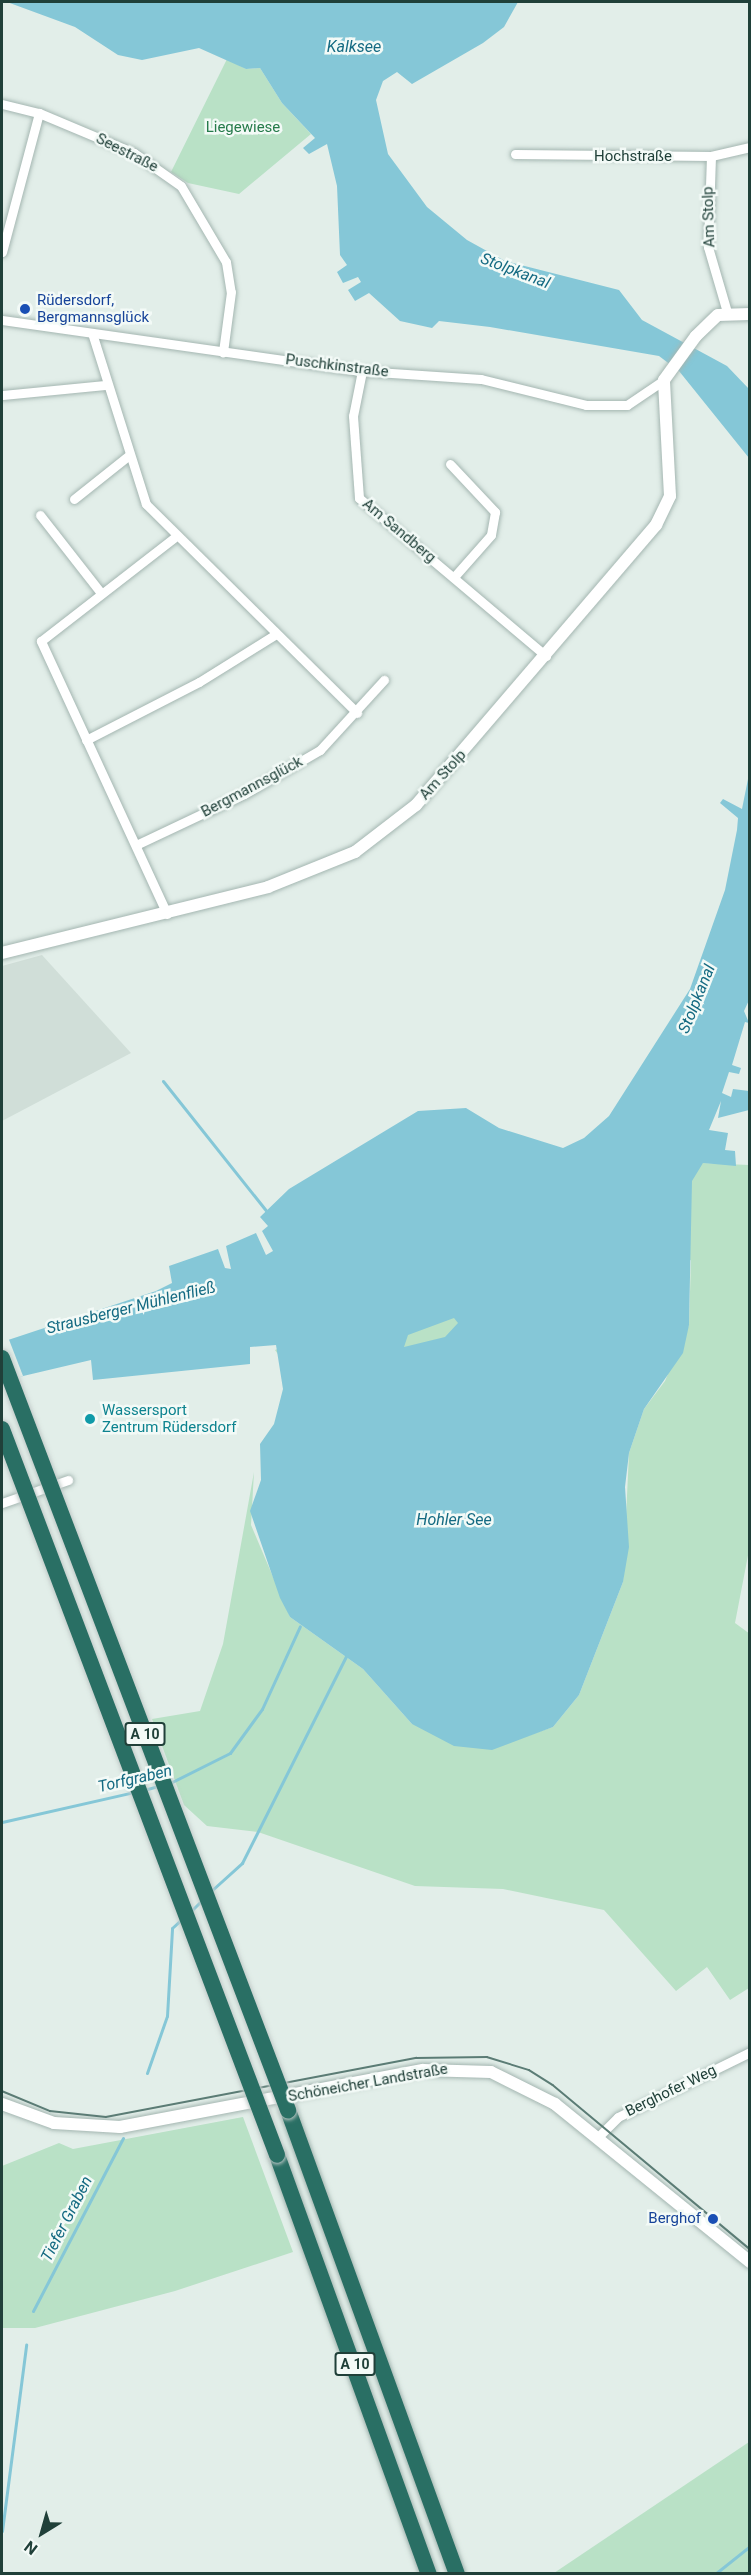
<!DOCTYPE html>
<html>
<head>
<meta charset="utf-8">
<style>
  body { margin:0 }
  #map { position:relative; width:751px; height:2575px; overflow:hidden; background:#e2eee9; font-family:Roboto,sans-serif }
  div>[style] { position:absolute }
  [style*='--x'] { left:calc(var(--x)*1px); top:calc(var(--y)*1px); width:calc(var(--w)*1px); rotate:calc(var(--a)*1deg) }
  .built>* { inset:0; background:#d0ded8 }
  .green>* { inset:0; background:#b9e1c6 }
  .water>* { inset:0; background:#85c7d7 }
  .pier>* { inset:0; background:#e2eee9 }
  .stream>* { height:3px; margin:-1.5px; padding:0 1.5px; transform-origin:1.5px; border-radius:1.5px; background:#85c7d7 }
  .roads { filter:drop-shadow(0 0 2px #a4b6b1) drop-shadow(0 0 2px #a4b6b1) }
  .minor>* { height:9px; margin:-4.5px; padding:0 4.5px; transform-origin:4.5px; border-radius:4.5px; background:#fff }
  .secondary>* { height:12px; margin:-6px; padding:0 6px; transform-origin:6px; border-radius:6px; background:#fff }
  .motorway>* { height:16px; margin:-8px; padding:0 8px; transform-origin:8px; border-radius:8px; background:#296f64 }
  .tram>* { height:1.5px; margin:-0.75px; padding:0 0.75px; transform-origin:0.75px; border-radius:0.75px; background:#5b7c75 }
  .bridges { filter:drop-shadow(0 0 2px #c1cac8) drop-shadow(0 0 2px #c1cac8) }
  .motorway-bridge>* { height:16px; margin:-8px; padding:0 8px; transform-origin:8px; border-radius:8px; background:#296f64 }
  .dots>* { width:16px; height:16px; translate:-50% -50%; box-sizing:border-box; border:3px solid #f3faf7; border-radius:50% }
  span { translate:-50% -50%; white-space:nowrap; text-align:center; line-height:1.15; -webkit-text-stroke:5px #f3faf7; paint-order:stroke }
  .shield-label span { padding:2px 4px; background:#f3faf7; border:2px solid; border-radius:4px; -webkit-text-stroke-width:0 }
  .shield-label { font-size:14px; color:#204039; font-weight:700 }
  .park-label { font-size:15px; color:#267b4b }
  .street-label { font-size:15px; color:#204039 }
  .transit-label { font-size:15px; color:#164399 }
  .left { translate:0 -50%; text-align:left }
  .right { translate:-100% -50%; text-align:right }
  .culture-label { font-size:15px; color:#0d838f }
  .water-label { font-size:16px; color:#146a82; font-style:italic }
  .frame { position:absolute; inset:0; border:3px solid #204039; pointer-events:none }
  .north { position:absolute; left:12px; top:2503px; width:60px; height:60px; -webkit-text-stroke:4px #f3faf7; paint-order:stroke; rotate:217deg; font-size:16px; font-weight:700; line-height:24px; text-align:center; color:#204039 }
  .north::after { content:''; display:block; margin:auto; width:21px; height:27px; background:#204039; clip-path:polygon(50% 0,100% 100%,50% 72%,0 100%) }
</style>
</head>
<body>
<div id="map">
  <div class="built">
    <div style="clip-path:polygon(42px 955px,131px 1053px,2px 1121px,2px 966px)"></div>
  </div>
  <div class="green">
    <div style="clip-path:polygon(227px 59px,246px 69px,260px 68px,282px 103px,311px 134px,239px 194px,188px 183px,171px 172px)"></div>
    <div style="clip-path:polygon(703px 1163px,749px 1165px,750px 1545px,735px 1623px,750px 1634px,749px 1988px,730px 2000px,707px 1967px,676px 1991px,604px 1910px,503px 1889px,415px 1886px,258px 1832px,207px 1826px,184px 1805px,152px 1719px,200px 1711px,223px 1644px,254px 1472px,251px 1525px,290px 1617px,363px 1669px,412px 1724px,524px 1737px,553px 1727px,579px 1695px,623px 1582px,629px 1453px,644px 1409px,665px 1381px,689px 1325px,691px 1260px,608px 1293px,283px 1389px,282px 1360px,275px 1350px)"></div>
    <div style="clip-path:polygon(243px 2117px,293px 2252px,175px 2291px,35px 2328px,2px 2328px,2px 2166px,59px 2143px,73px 2149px)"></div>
    <div style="clip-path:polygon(749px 2442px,749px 2573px,554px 2573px)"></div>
  </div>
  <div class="water">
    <div style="clip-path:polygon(7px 2px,518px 2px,504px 27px,483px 43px,412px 84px,397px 72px,383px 81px,376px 100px,388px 154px,427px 207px,467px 240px,505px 261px,619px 290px,642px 320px,727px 366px,749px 389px,749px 458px,679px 371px,659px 356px,490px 327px,439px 321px,432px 328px,400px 321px,369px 293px,355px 301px,348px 290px,361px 282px,358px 277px,343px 283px,337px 272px,347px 265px,340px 255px,337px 186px,327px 144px,309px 154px,303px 148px,315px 138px,282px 103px,260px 68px,246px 69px,199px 48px,142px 60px,118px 55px,75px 27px)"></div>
    <div style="clip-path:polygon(evenodd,749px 774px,750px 998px,744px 1011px,749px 1023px,745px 1022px,732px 1065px,741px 1068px,739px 1074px,729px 1072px,722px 1093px,731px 1097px,733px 1089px,749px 1091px,749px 1110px,718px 1118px,721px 1101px,709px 1130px,728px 1133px,725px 1150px,735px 1151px,736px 1166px,703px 1163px,692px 1181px,689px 1325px,683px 1353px,644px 1409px,629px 1453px,625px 1487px,629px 1547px,623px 1582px,579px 1695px,553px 1727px,492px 1750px,454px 1746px,412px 1724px,363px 1669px,290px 1617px,280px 1598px,250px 1511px,261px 1480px,260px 1444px,274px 1424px,283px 1389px,276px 1345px,250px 1347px,250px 1364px,93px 1380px,91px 1360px,2px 1381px,2px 1342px,156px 1291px,172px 1283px,169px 1266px,218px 1249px,225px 1268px,231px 1269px,226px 1246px,256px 1233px,266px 1255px,273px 1251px,262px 1231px,268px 1226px,260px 1217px,289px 1189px,418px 1111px,466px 1108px,499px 1128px,563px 1148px,584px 1138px,609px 1116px,690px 989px,725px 890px,737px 830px,738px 818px,720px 803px,723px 799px,742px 809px,749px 774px,454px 1318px,458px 1323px,445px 1337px,404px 1347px,408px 1335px,454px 1318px)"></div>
  </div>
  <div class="pier">
    <div style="clip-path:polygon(8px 1337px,23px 1376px,2px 1384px,2px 1339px)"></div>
  </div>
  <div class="stream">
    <div style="--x:163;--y:1081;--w:169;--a:51.5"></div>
    <div style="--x:170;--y:1783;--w:67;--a:-26.6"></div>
    <div style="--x:230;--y:1753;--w:54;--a:-54"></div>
    <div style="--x:262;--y:1709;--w:91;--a:-65.4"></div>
    <div style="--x:144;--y:1790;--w:15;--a:-16"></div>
    <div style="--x:2;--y:1822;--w:135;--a:-12.8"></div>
    <div style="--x:211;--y:1891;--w:42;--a:-42.1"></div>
    <div style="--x:242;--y:1863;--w:232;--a:-63.3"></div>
    <div style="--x:190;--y:1912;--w:17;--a:-45"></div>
    <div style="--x:147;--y:2073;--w:60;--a:-70.7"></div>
    <div style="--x:167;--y:2016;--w:88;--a:-86.7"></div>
    <div style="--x:172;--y:1928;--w:12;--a:-42"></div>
    <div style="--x:33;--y:2311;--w:195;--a:-62.5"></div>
    <div style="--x:2;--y:2531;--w:188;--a:-82.6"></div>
    <div style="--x:715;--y:2574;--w:45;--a:-38.7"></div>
  </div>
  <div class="roads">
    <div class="minor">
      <div style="--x:2;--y:104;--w:38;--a:14"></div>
      <div style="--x:39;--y:113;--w:103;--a:22.8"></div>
      <div style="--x:134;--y:153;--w:57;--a:35.1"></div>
      <div style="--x:181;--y:186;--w:88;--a:59.4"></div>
      <div style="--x:226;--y:262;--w:30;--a:81"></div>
      <div style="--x:231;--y:292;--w:61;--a:97.6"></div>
      <div style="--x:515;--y:154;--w:196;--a:0.6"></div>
      <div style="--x:711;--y:156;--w:40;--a:-13"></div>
      <div style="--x:711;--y:156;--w:91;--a:91.9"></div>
      <div style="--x:708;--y:247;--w:68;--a:73.7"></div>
      <div style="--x:2;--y:252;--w:144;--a:-75.1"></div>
      <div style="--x:2;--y:320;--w:364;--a:8.1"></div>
      <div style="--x:362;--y:371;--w:119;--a:3.8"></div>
      <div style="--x:481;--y:379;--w:108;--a:13.9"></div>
      <div style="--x:586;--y:405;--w:41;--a:0"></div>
      <div style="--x:627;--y:405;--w:45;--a:-34"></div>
      <div style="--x:92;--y:333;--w:179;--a:72.5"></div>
      <div style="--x:146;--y:504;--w:297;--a:44.7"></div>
      <div style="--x:362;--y:371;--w:46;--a:101.3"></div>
      <div style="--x:353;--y:416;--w:82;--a:85.8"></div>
      <div style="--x:359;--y:498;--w:245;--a:40.2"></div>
      <div style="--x:2;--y:395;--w:104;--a:-5.5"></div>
      <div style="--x:450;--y:464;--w:66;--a:46.8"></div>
      <div style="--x:495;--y:512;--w:23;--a:100"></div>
      <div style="--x:491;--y:535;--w:56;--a:131.4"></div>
      <div style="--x:74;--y:499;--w:69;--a:-38.5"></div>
      <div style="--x:40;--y:515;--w:99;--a:52"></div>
      <div style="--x:86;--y:740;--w:127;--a:-27.2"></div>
      <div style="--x:199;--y:682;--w:91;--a:-31.9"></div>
      <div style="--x:136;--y:845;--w:119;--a:-25.3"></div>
      <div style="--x:244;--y:794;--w:88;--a:-30.1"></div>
      <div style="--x:320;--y:750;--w:95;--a:-47.6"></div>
      <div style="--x:167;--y:914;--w:301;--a:-114.8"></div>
      <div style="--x:41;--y:641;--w:168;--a:-37.8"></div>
      <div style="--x:2;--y:1503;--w:70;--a:-19.2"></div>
      <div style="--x:598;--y:2137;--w:28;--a:-45"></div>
      <div style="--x:618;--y:2117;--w:147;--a:-26.2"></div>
    </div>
    <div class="secondary">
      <div style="--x:2;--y:953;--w:274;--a:-13.9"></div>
      <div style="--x:268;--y:887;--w:94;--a:-21.9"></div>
      <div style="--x:355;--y:852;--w:77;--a:-37.6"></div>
      <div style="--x:416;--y:805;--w:369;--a:-49.4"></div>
      <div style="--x:656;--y:525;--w:32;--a:-64"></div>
      <div style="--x:670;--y:496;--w:116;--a:-93"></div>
      <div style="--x:664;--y:380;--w:54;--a:-54"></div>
      <div style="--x:696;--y:336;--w:30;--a:-44"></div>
      <div style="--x:718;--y:315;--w:32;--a:-2"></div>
      <div style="--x:2;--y:2104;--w:55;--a:20.1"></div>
      <div style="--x:54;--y:2123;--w:66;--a:3.5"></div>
      <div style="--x:120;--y:2127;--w:308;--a:-10.7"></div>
      <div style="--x:423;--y:2070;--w:68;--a:1.7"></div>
      <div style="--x:491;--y:2072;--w:72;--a:26.6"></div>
      <div style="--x:555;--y:2104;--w:251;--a:39"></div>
    </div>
    <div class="motorway">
      <div style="--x:288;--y:2110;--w:494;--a:70"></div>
      <div style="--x:277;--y:2155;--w:446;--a:70.1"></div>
    </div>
  </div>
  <div class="tram">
    <div style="--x:2;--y:2091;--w:52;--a:22.6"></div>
    <div style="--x:50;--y:2111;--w:56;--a:6.1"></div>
    <div style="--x:106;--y:2117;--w:316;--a:-10.8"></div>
    <div style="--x:416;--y:2058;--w:71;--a:-0.8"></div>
    <div style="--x:487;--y:2057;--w:44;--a:17.2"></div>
    <div style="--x:529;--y:2070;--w:28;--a:32"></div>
    <div style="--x:553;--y:2085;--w:256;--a:39.8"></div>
  </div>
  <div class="bridges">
    <div class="motorway-bridge">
      <div style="--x:2;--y:1358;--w:805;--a:69.18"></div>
      <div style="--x:2;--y:1429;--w:776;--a:69.25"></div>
    </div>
  </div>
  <div class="dots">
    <div style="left:25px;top:309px;background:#1a4fb4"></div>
    <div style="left:90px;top:1419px;background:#0f9aa8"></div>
    <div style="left:713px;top:2219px;background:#1a4fb4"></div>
  </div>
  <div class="shield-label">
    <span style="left:145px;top:1734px">A 10</span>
    <span style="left:355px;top:2364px">A 10</span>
  </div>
  <div class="park-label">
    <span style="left:243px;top:128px">Liegewiese</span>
  </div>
  <div class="street-label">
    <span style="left:127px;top:153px;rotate:27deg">Seestraße</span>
    <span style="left:633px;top:157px">Hochstraße</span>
    <span style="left:709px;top:217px;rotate:-92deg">Am Stolp</span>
    <span style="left:337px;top:366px;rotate:7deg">Puschkinstraße</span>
    <span style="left:399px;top:531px;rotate:40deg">Am Sandberg</span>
    <span style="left:443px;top:775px;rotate:-48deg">Am Stolp</span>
    <span style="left:252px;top:787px;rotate:-28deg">Bergmannsglück</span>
    <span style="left:368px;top:2083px;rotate:-10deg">Schöneicher Landstraße</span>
    <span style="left:671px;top:2091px;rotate:-26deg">Berghofer Weg</span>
  </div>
  <div class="transit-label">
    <span class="left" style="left:37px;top:309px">Rüdersdorf,<br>Bergmannsglück</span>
    <span class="right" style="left:701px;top:2219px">Berghof</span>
  </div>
  <div class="culture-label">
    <span class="left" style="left:102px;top:1419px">Wassersport<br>Zentrum Rüdersdorf</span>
  </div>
  <div class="water-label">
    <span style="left:354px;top:47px">Kalksee</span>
    <span style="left:515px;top:271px;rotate:21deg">Stolpkanal</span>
    <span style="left:697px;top:999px;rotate:-68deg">Stolpkanal</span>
    <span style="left:131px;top:1308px;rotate:-14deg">Strausberger Mühlenfließ</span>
    <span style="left:454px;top:1520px">Hohler See</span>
    <span style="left:135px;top:1779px;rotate:-13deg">Torfgraben</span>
    <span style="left:67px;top:2219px;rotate:-63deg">Tiefer Graben</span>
  </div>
  <div class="frame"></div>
  <div class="north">N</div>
</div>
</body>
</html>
